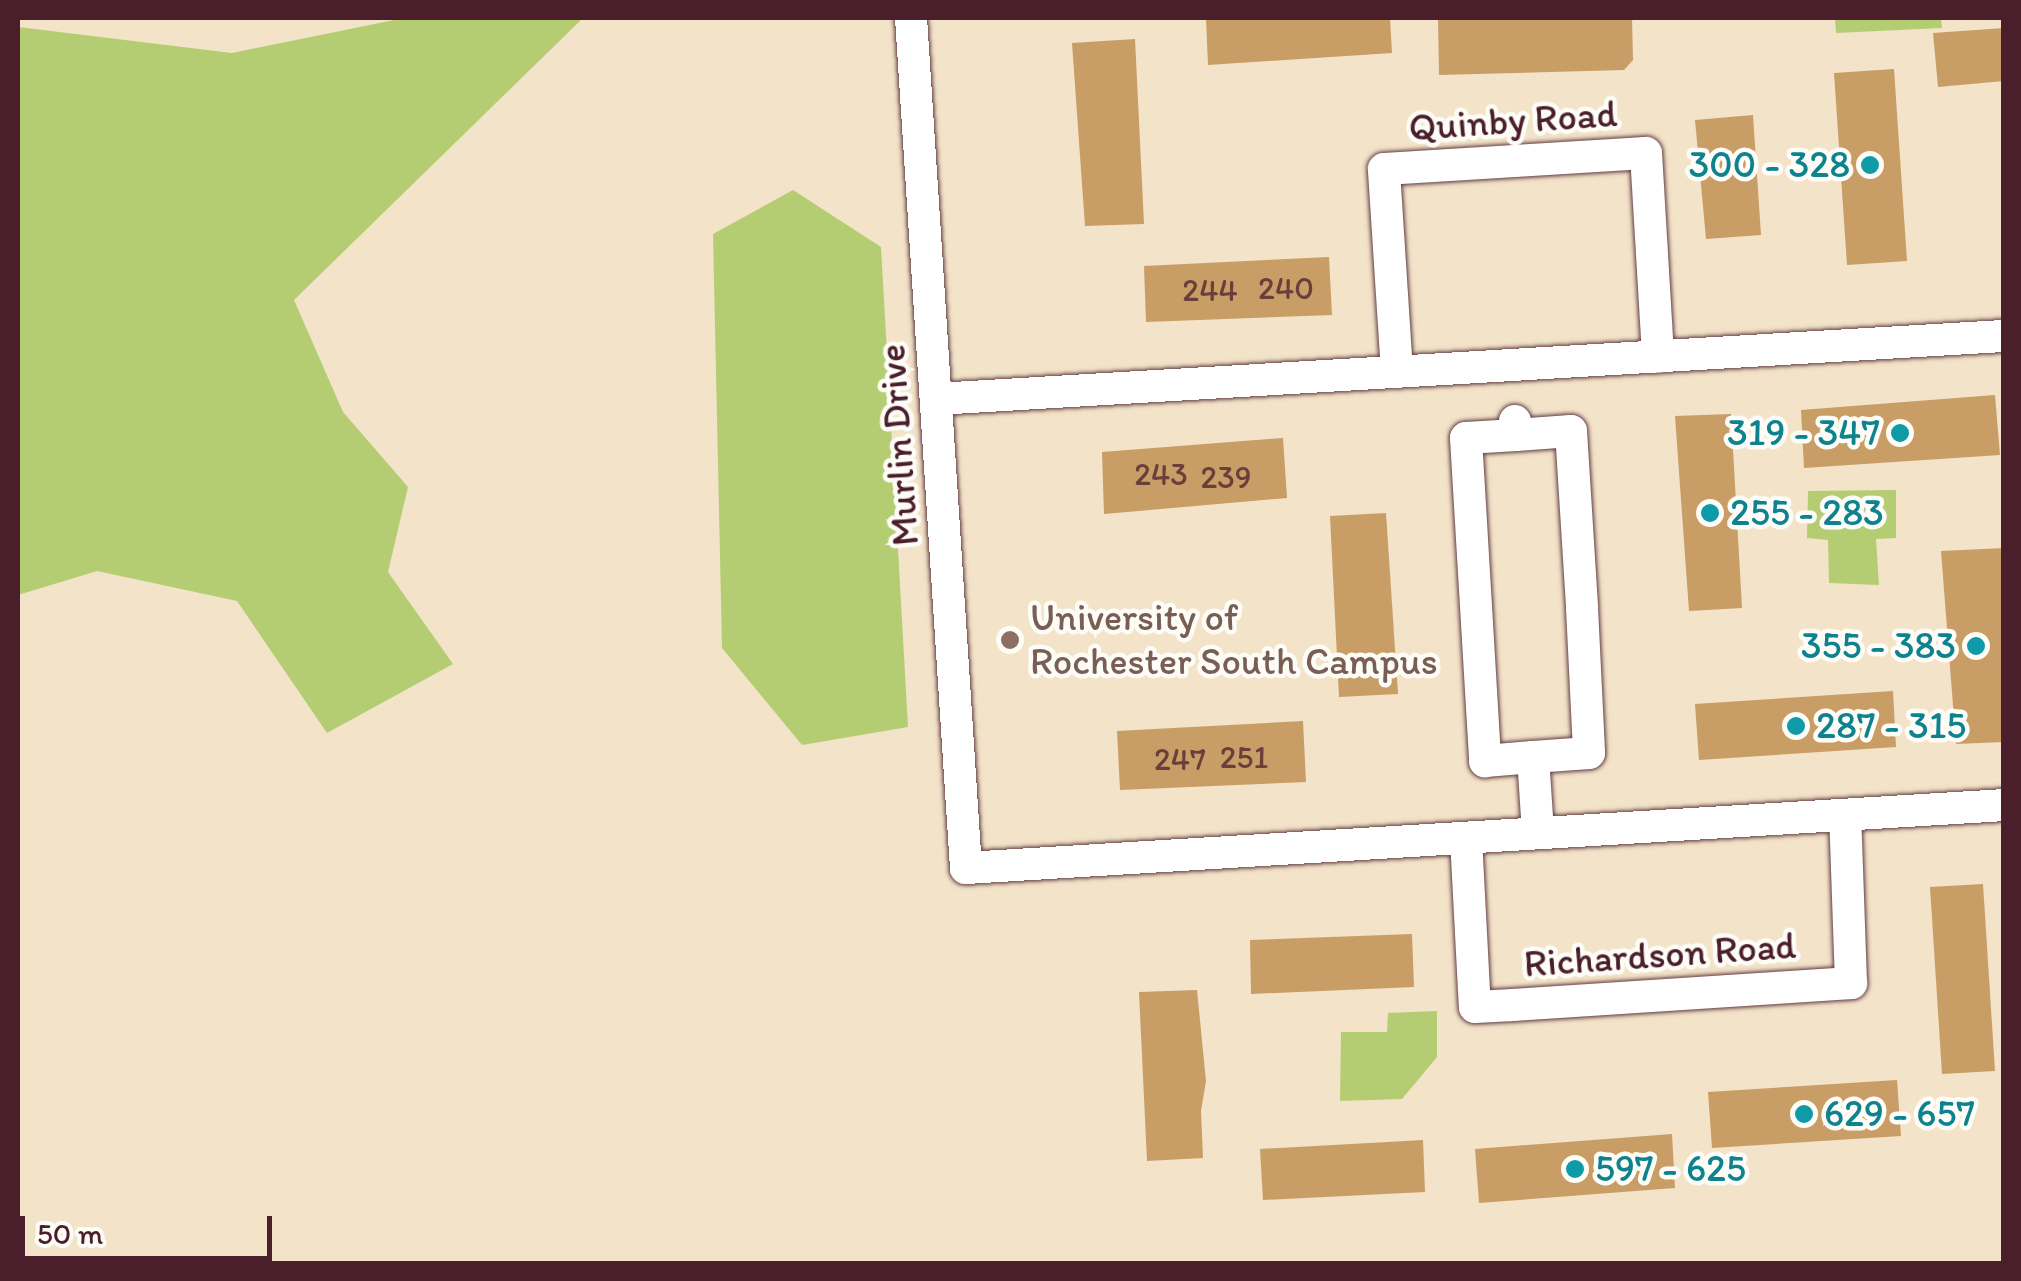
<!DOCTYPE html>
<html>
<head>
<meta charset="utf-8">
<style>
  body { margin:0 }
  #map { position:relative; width:2021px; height:1281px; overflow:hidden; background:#f3e3c8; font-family:Itim,sans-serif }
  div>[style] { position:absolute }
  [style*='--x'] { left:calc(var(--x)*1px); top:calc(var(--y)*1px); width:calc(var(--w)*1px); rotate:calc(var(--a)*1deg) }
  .green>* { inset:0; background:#b4cd72 }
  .building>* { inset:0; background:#c99d66 }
  .roads { filter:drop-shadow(0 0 2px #633c43) drop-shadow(0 0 2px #633c43) }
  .minor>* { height:32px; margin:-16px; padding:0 16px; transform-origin:16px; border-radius:16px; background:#fff }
  .dots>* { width:28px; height:28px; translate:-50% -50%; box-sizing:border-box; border:5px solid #fdfcf7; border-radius:50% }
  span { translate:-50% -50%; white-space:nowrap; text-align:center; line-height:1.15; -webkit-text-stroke:9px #fdfcf7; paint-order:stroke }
  .number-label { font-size:32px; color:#6a3e3a }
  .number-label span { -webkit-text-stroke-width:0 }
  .street-label { font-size:38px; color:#4a1f2b }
  .culture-label { font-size:38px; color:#0d838f }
  .right { translate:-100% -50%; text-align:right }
  .left { translate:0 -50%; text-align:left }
  .education-label { font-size:38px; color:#785e54 }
  .frame { position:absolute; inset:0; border:20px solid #4a1f2b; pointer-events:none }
  .scale { position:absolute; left:20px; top:1216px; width:252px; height:45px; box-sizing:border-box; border:5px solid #4a1f2b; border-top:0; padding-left:12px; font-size:30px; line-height:35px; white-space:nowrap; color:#4a1f2b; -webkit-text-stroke:8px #fdfcf7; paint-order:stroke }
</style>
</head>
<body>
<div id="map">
  <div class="green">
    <div style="clip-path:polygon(404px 18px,583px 18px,294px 300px,343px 412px,408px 487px,388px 572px,453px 664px,327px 733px,237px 601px,97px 571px,18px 595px,18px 27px,232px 53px)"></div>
    <div style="clip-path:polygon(1835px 18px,1941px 18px,1942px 28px,1836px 33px)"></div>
    <div style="clip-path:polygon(793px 190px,881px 247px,908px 727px,802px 745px,722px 648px,713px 234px)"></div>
    <div style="clip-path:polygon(1896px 490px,1896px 538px,1876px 539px,1879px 585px,1829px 583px,1828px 540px,1807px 538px,1808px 491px)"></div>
    <div style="clip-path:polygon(1437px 1011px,1437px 1057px,1402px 1099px,1340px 1101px,1341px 1032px,1387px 1032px,1388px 1013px)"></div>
  </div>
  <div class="building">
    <div style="clip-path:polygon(1206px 18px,1390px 18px,1392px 53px,1208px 65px)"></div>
    <div style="clip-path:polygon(1438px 18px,1632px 18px,1633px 60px,1624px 70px,1439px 75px)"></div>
    <div style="clip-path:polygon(2004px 28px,2004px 81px,1938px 87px,1933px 33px)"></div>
    <div style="clip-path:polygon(1135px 39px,1144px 224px,1085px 226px,1072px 43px)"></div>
    <div style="clip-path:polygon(1894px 69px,1907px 261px,1847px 265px,1834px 73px)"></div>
    <div style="clip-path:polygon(1753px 115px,1761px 235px,1706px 239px,1695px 120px)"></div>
    <div style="clip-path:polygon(1329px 257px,1332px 315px,1146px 322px,1144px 266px)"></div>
    <div style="clip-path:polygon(1995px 395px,2000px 455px,1804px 468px,1801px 410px)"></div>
    <div style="clip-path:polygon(1731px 414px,1742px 608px,1689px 611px,1675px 416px)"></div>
    <div style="clip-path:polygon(1283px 438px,1287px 498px,1104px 514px,1102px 452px)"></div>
    <div style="clip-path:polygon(1386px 513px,1398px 694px,1339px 697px,1330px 516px)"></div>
    <div style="clip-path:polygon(2004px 548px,2004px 742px,1956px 744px,1941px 551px)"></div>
    <div style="clip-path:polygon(1893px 691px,1896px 747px,1699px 760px,1695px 704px)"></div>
    <div style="clip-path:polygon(1303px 721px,1306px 782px,1120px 790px,1117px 731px)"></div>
    <div style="clip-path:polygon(1983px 884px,1995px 1071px,1942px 1074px,1930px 887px)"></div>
    <div style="clip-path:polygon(1412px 934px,1414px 987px,1251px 994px,1250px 940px)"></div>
    <div style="clip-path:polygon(1197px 990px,1206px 1081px,1201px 1111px,1203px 1158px,1147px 1161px,1139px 992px)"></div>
    <div style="clip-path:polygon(1897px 1080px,1901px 1136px,1712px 1148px,1708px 1092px)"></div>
    <div style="clip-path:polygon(1672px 1134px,1675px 1188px,1479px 1203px,1475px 1149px)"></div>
    <div style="clip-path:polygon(1423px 1140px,1425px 1192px,1263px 1200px,1260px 1149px)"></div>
  </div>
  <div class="roads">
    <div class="minor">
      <div style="--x:911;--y:18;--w:852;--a:86.3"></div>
      <div style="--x:966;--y:868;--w:1040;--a:-3.47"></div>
      <div style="--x:1397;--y:372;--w:203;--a:-93.7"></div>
      <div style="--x:1384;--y:169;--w:262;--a:-3.5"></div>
      <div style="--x:1646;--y:153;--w:204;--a:86.6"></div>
      <div style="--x:936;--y:399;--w:1070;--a:-3.38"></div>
      <div style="--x:1515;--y:421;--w:14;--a:86"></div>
      <div style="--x:1516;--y:435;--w:50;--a:176.6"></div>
      <div style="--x:1466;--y:438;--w:324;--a:86.6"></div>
      <div style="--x:1485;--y:761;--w:48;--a:-4.8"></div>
      <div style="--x:1533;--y:757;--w:76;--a:86.2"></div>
      <div style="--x:1516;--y:435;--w:55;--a:-4.2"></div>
      <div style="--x:1571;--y:431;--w:177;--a:86.4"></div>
      <div style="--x:1582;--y:608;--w:145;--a:87.2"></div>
      <div style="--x:1589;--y:753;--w:56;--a:175.9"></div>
      <div style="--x:1466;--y:838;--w:169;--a:87"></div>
      <div style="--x:1475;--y:1007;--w:38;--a:-3"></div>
      <div style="--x:1513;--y:1005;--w:339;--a:-3.7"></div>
      <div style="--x:1851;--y:983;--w:168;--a:-92"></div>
    </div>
  </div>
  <div class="dots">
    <div style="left:1870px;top:165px;background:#0f9aa8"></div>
    <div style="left:1900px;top:433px;background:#0f9aa8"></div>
    <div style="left:1710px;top:513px;background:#0f9aa8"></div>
    <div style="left:1010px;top:640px;background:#8d6e63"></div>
    <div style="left:1976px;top:646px;background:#0f9aa8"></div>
    <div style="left:1796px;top:726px;background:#0f9aa8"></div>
    <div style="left:1804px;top:1114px;background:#0f9aa8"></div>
    <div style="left:1575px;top:1169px;background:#0f9aa8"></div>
  </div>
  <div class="number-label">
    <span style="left:1286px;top:288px">240</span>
    <span style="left:1210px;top:290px">244</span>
    <span style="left:1161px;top:474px">243</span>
    <span style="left:1226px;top:477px">239</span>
    <span style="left:1244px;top:757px">251</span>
    <span style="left:1180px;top:759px">247</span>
  </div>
  <div class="street-label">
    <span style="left:1513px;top:121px;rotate:-4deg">Quinby Road</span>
    <span style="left:899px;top:445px;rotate:-94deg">Murlin Drive</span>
    <span style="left:1660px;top:955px;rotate:-4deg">Richardson Road</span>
  </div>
  <div class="culture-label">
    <span class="right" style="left:1850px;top:165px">300 - 328</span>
    <span class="right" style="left:1880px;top:433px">319 - 347</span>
    <span class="left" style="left:1730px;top:513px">255 - 283</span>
    <span class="right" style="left:1956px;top:646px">355 - 383</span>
    <span class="left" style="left:1816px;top:726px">287 - 315</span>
    <span class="left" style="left:1824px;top:1114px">629 - 657</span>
    <span class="left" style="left:1595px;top:1169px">597 - 625</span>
  </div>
  <div class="education-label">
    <span class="left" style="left:1030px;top:640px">University of<br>Rochester South Campus</span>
  </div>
  <div class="frame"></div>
  <div class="scale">50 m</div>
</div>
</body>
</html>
